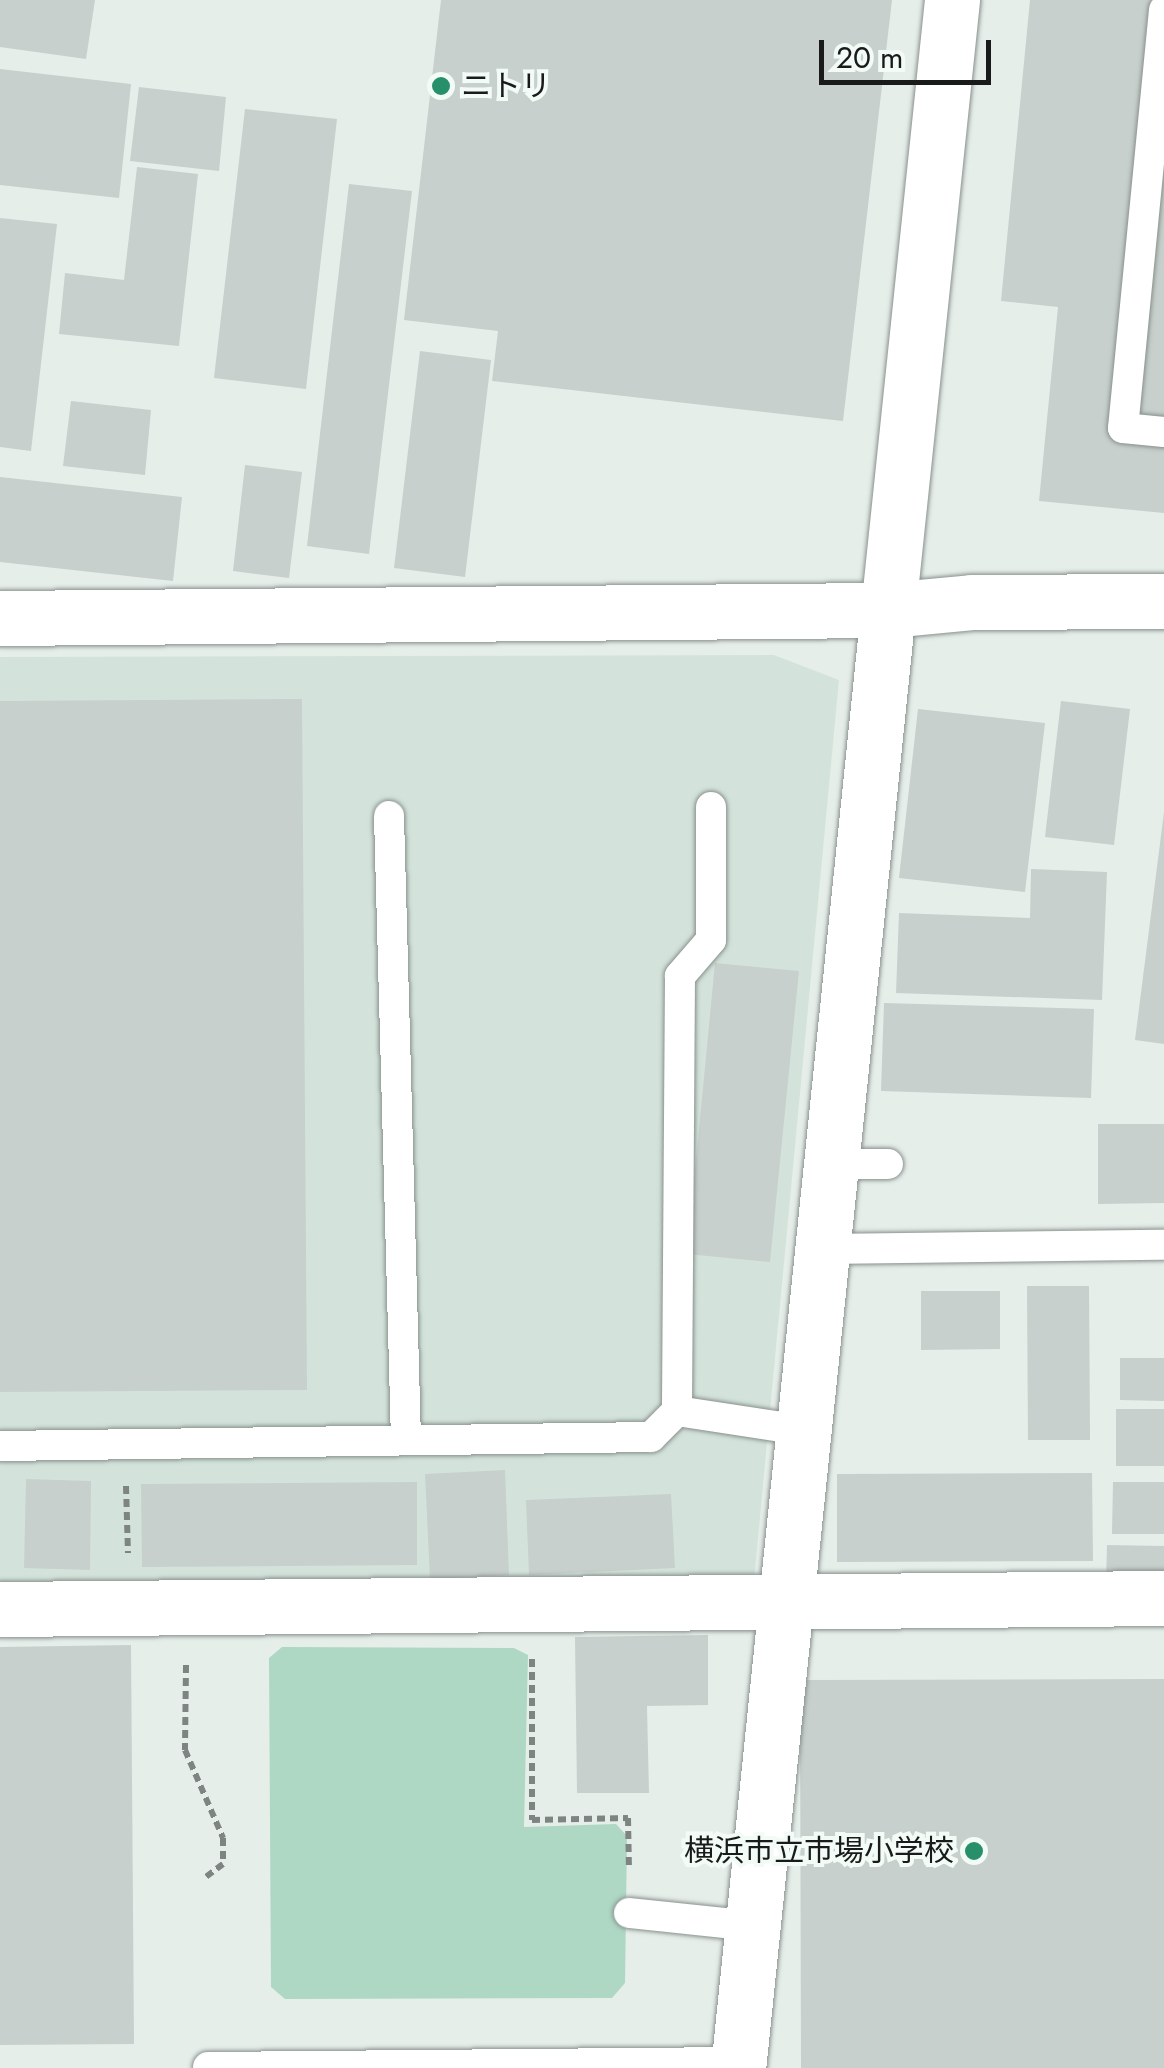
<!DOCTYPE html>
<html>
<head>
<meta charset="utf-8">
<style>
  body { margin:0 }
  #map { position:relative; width:1164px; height:2068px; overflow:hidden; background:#e6eeea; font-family:Jost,"Noto Sans JP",sans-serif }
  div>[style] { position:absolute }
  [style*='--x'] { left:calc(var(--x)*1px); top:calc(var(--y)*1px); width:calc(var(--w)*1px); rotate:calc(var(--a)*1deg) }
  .built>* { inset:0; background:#d3e3db }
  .green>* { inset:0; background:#aed7c4 }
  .building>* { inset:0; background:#c7d0cc }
  .path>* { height:6px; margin-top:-3px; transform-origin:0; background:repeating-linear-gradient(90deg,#7e8481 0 8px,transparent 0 13px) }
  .roads { filter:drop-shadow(0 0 2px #89918d) drop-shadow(0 0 2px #89918d) }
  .lane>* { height:30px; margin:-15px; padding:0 15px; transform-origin:15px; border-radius:15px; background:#fff }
  .street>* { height:55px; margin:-27.5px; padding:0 27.5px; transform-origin:27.5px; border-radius:27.5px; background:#fff }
  .secondary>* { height:55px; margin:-27.5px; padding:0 27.5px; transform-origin:27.5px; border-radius:27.5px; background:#fff }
  .dots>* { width:28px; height:28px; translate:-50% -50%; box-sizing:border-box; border:5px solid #f3fbf7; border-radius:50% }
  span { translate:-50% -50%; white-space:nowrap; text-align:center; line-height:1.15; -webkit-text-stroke:8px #f3fbf7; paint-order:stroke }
  .poi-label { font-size:30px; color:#181b19 }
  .left { translate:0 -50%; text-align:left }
  .right { translate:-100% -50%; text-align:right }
  .scale { position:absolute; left:819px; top:40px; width:172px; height:45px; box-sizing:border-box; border:5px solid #181b19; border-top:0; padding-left:12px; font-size:30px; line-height:35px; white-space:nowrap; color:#181b19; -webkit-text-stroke:8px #f3fbf7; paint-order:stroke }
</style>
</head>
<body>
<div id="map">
  <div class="built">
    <div style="clip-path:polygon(774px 655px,839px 680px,754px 1581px,0 1584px,0 657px)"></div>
  </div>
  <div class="green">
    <div style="clip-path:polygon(282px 1647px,514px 1648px,528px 1655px,524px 1827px,616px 1824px,627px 1836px,625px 1983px,612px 1998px,285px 1999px,271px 1987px,269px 1658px)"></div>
  </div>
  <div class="building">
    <div style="clip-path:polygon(0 0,95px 0,86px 59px,0 47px)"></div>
    <div style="clip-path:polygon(441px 0,892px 0,843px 421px,492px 381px,498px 331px,404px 320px)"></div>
    <div style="clip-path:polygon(1030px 0,1164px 0,1164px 513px,1039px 501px,1058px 307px,1001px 301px)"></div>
    <div style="clip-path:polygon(0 69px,131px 84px,119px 198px,0 185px)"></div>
    <div style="clip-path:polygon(139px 87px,226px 97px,219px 171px,130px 161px)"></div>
    <div style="clip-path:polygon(245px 109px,337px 119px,306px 389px,214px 378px)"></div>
    <div style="clip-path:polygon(137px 167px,198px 174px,179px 346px,59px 334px,65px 273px,124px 280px)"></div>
    <div style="clip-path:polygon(349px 184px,412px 191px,369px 554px,307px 546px)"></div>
    <div style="clip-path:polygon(0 218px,57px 224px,31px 451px,0 447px)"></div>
    <div style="clip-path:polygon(420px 351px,491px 360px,465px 577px,394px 568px)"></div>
    <div style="clip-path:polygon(71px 401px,151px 410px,145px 475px,63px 466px)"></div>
    <div style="clip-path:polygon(245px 465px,302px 472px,289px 578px,233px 571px)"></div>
    <div style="clip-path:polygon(0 477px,182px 497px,173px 581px,0 562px)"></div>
    <div style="clip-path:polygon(302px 699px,307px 1390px,0 1392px,0 701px)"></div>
    <div style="clip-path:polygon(1061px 701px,1130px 709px,1114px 845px,1045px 837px)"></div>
    <div style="clip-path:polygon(918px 709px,1045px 723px,1025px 892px,899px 878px)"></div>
    <div style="clip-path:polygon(1164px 812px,1164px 1044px,1135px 1040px)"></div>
    <div style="clip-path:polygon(1031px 869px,1107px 872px,1102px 1000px,896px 993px,899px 913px,1030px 918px)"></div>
    <div style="clip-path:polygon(715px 963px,799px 971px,770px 1262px,687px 1254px)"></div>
    <div style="clip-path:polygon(884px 1003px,1094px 1009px,1091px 1098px,881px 1091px)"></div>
    <div style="clip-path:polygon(1098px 1124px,1164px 1124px,1164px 1203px,1098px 1204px)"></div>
    <div style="clip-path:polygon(1027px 1286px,1089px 1286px,1090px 1440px,1028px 1440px)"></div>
    <div style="clip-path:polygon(921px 1291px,1000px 1291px,1000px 1349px,921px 1350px)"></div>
    <div style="clip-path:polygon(1120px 1358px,1164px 1358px,1164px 1401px,1120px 1400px)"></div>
    <div style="clip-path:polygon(1116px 1409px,1164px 1409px,1164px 1466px,1116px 1466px)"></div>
    <div style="clip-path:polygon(505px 1470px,509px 1575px,430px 1579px,425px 1474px)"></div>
    <div style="clip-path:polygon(1092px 1473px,1093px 1561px,837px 1562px,837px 1474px)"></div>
    <div style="clip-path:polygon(26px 1479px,91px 1481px,90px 1570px,24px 1568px)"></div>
    <div style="clip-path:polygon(417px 1482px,417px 1565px,142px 1567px,141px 1484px)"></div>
    <div style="clip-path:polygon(1113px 1482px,1164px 1482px,1164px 1534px,1112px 1534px)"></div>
    <div style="clip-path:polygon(671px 1494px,675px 1568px,529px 1575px,526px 1500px)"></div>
    <div style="clip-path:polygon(1107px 1545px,1164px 1546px,1164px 1583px,1106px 1582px)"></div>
    <div style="clip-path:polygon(708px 1635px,708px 1705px,647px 1706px,649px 1793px,577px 1793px,575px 1637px)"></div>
    <div style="clip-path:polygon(131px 1645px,134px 2044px,0 2045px,0 1647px)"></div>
    <div style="clip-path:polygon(1164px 1679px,1164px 2068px,801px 2068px,800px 1680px)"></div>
  </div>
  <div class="path">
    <div style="--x:126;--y:1486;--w:67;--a:88.3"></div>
    <div style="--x:532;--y:1659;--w:161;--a:90"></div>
    <div style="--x:532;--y:1820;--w:96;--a:-1.2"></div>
    <div style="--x:628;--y:1818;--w:51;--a:88.9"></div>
    <div style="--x:186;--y:1665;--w:85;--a:90.7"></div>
    <div style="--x:185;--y:1750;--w:96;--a:66.6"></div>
    <div style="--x:223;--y:1838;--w:26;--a:90"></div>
    <div style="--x:223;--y:1864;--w:21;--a:143"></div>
  </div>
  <div class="roads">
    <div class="lane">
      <div style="--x:1164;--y:10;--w:420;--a:95.6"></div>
      <div style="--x:1123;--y:428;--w:41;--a:5.6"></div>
      <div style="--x:711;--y:807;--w:133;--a:90"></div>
      <div style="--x:711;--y:940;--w:48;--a:130.7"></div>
      <div style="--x:680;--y:976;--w:435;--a:90.4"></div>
      <div style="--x:677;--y:1411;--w:125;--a:8.7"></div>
      <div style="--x:389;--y:816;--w:624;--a:88.44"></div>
      <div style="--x:829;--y:1164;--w:59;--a:0"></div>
      <div style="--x:820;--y:1249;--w:344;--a:-0.7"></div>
      <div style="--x:0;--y:1446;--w:651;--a:-0.79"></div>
      <div style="--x:651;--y:1437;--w:37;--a:-45"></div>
      <div style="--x:629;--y:1913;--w:124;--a:6"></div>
      <div style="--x:208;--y:2067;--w:530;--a:-0.54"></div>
    </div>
    <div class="street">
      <div style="--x:952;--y:0;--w:613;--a:95.99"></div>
      <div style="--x:888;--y:610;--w:84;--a:-5.4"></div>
      <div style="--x:972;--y:602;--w:192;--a:-0.3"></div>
      <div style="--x:0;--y:1609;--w:1164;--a:-0.54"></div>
    </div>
    <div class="secondary">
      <div style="--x:0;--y:618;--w:888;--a:-0.52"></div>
      <div style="--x:888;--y:610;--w:1466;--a:95.87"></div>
    </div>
  </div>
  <div class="dots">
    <div style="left:441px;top:86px;background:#288f6b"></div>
    <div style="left:974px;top:1851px;background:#288f6b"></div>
  </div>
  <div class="poi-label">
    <span class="left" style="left:461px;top:86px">ニトリ</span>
    <span class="right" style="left:954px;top:1851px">横浜市立市場小学校</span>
  </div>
  <div class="scale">20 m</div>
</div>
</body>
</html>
